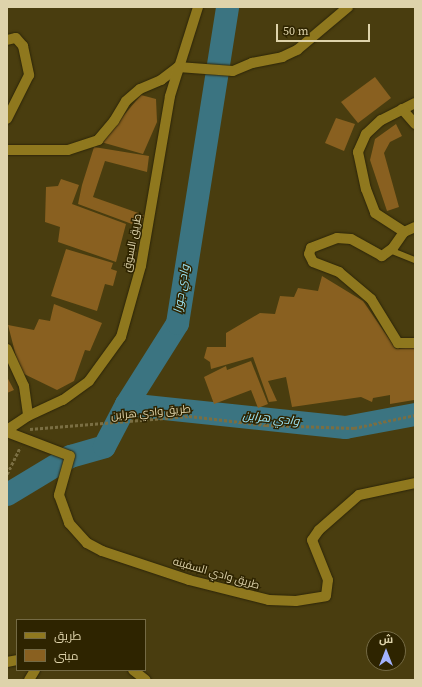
<!DOCTYPE html>
<html>
<head>
<meta charset="utf-8">
<style>
  body { margin:0 }
  #map { position:relative; width:422px; height:687px; overflow:hidden; background:#493d0f; font-family:"Source Serif 4",Cairo,serif }
  div>[style] { position:absolute }
  [style*='--x'] { left:calc(var(--x)*1px); top:calc(var(--y)*1px); width:calc(var(--w)*1px); rotate:calc(var(--a)*1deg) }
  .river>* { height:23px; margin:-11.5px; padding:0 11.5px; transform-origin:11.5px; border-radius:11.5px; background:#3b7481 }
  .building>* { inset:0; background:#896020 }
  .path>* { height:2.5px; margin-top:-1.25px; transform-origin:0; background:repeating-linear-gradient(90deg,#7a6e42 0 3px,transparent 0 5px) }
  .roads { filter:drop-shadow(0 0 1px #2c2509) drop-shadow(0 0 1px #2c2509) }
  .service>* { height:5.5px; margin:-2.75px; padding:0 2.75px; transform-origin:2.75px; border-radius:2.75px; background:#8f781e }
  .minor>* { height:10px; margin:-5px; padding:0 5px; transform-origin:5px; border-radius:5px; background:#8f781e }
  .tertiary>* { height:10px; margin:-5px; padding:0 5px; transform-origin:5px; border-radius:5px; background:#8f781e }
  span { translate:-50% -50%; white-space:nowrap; text-align:center; line-height:1.15; -webkit-text-stroke:3px #2e2400; paint-order:stroke }
  .street-label { font-size:11px; color:#ded3ab }
  .water-label { font-size:12px; color:#9be3f4; font-style:italic }
  .frame { position:absolute; inset:0; border:8px solid #ded3ab; pointer-events:none }
  .legend { position:absolute; left:16px; top:619px; width:130px; height:52px; box-sizing:border-box; background:#2e2400; border:1px solid #746a44; margin:0; padding:5px 7px; list-style:none; font-size:12px; color:#ded3ab }
  .legend li { display:flex; align-items:center; gap:8px; height:20px }
  .legend b { width:20px; border:1px solid #746a44 }
  .north { position:absolute; left:366px; top:631px; width:40px; height:40px; box-sizing:border-box; background:#2e2400; border:1px solid #746a44; border-radius:50%; rotate:0deg; font-size:11px; font-weight:700; line-height:16px; text-align:center; color:#ded3ab }
  .north::after { content:''; display:block; margin:auto; width:14px; height:18px; background:#a2b2fd; clip-path:polygon(50% 0,100% 100%,50% 72%,0 100%) }
  .scale { position:absolute; left:276px; top:24px; width:94px; height:18px; box-sizing:border-box; border:2px solid #ded3ab; border-top:0; padding-left:5px; font-size:12px; line-height:14px; white-space:nowrap; color:#ded3ab; -webkit-text-stroke:3px #2e2400; paint-order:stroke }
</style>
</head>
<body>
<div id="map">
  <div class="river">
    <div style="--x:126;--y:404;--w:220;--a:6"></div>
    <div style="--x:345;--y:427;--w:71;--a:-10.5"></div>
    <div style="--x:7;--y:494;--w:74;--a:-31.1"></div>
    <div style="--x:70;--y:456;--w:35;--a:-16"></div>
    <div style="--x:104;--y:446;--w:47;--a:-62.4"></div>
    <div style="--x:126;--y:404;--w:96;--a:-57.8"></div>
    <div style="--x:177;--y:323;--w:320;--a:-81"></div>
  </div>
  <div class="building">
    <div style="clip-path:polygon(375px 77px,391px 98px,358px 123px,341px 102px)"></div>
    <div style="clip-path:polygon(141px 95px,156px 99px,157px 122px,143px 154px,101px 142px)"></div>
    <div style="clip-path:polygon(336px 118px,355px 124px,344px 151px,325px 143px)"></div>
    <div style="clip-path:polygon(396px 124px,402px 136px,390px 142px,384px 153px,399px 207px,387px 211px,370px 160px,375px 139px)"></div>
    <div style="clip-path:polygon(94px 147px,149px 156px,147px 172px,105px 161px,93px 197px,144px 215px,140px 227px,78px 204px,82px 185px)"></div>
    <div style="clip-path:polygon(61px 179px,79px 185px,72px 204px,126px 224px,116px 262px,58px 242px,60px 227px,45px 222px,46px 187px,58px 186px)"></div>
    <div style="clip-path:polygon(66px 249px,113px 263px,111px 269px,117px 271px,113px 286px,105px 284px,97px 311px,51px 296px)"></div>
    <div style="clip-path:polygon(322px 276px,363px 301px,396px 349px,415px 347px,414px 400px,390px 404px,390px 395px,373px 398px,372px 402px,361px 397px,292px 407px,286px 377px,268px 381px,277px 401px,269px 402px,253px 357px,211px 369px,210px 362px,204px 358px,207px 347px,226px 347px,226px 333px,260px 313px,275px 314px,280px 296px,294px 297px,298px 288px,318px 291px)"></div>
    <div style="clip-path:polygon(54px 304px,102px 323px,90px 351px,85px 350px,74px 381px,57px 390px,20px 372px,8px 325px,34px 330px,39px 319px,50px 321px)"></div>
    <div style="clip-path:polygon(251px 361px,268px 404px,258px 408px,251px 390px,214px 404px,204px 377px,226px 366px,227px 370px)"></div>
    <div style="clip-path:polygon(7px 377px,14px 390px,7px 393px)"></div>
  </div>
  <div class="path">
    <div style="--x:30;--y:429;--w:160;--a:-4.7"></div>
    <div style="--x:189;--y:416;--w:78;--a:6.7"></div>
    <div style="--x:266;--y:425;--w:88;--a:2"></div>
    <div style="--x:354;--y:428;--w:62;--a:-12"></div>
    <div style="--x:7;--y:474;--w:30;--a:-64"></div>
  </div>
  <div class="roads">
    <div class="service">
      <div style="--x:390;--y:250;--w:27;--a:22"></div>
    </div>
    <div class="minor">
      <div style="--x:7;--y:40;--w:9;--a:-13"></div>
      <div style="--x:16;--y:38;--w:11;--a:49"></div>
      <div style="--x:23;--y:46;--w:30;--a:78"></div>
      <div style="--x:29;--y:75;--w:49;--a:116.6"></div>
      <div style="--x:415;--y:103;--w:38;--a:153"></div>
      <div style="--x:381;--y:120;--w:21;--a:137"></div>
      <div style="--x:366;--y:134;--w:20;--a:114"></div>
      <div style="--x:358;--y:152;--w:38;--a:78"></div>
      <div style="--x:366;--y:189;--w:26;--a:69"></div>
      <div style="--x:375;--y:213;--w:35;--a:33"></div>
      <div style="--x:404;--y:232;--w:12;--a:-24"></div>
      <div style="--x:402;--y:109;--w:20;--a:49"></div>
      <div style="--x:7;--y:150;--w:61;--a:0"></div>
      <div style="--x:68;--y:150;--w:32;--a:-18"></div>
      <div style="--x:98;--y:140;--w:25;--a:-50"></div>
      <div style="--x:114;--y:121;--w:23;--a:-59"></div>
      <div style="--x:126;--y:101;--w:18;--a:-41"></div>
      <div style="--x:140;--y:89;--w:23;--a:-23"></div>
      <div style="--x:161;--y:80;--w:21;--a:-37"></div>
      <div style="--x:178;--y:67;--w:55;--a:4.2"></div>
      <div style="--x:233;--y:71;--w:21;--a:-23"></div>
      <div style="--x:252;--y:63;--w:31;--a:-11"></div>
      <div style="--x:282;--y:57;--w:17;--a:-25"></div>
      <div style="--x:297;--y:50;--w:67;--a:-40.1"></div>
      <div style="--x:404;--y:232;--w:19;--a:125"></div>
      <div style="--x:393;--y:248;--w:14;--a:144"></div>
      <div style="--x:382;--y:256;--w:35;--a:-151"></div>
      <div style="--x:351;--y:239;--w:14;--a:-176"></div>
      <div style="--x:337;--y:238;--w:28;--a:159"></div>
      <div style="--x:311;--y:248;--w:6;--a:108"></div>
      <div style="--x:309;--y:254;--w:9;--a:63"></div>
      <div style="--x:313;--y:262;--w:28;--a:21"></div>
      <div style="--x:339;--y:272;--w:42;--a:40.2"></div>
      <div style="--x:371;--y:299;--w:52;--a:58.5"></div>
      <div style="--x:398;--y:343;--w:17;--a:0"></div>
      <div style="--x:7;--y:349;--w:41;--a:65.3"></div>
      <div style="--x:24;--y:386;--w:30;--a:82"></div>
      <div style="--x:7;--y:432;--w:67;--a:20.9"></div>
      <div style="--x:70;--y:456;--w:41;--a:105.8"></div>
      <div style="--x:59;--y:495;--w:30;--a:70"></div>
      <div style="--x:69;--y:523;--w:27;--a:48"></div>
      <div style="--x:87;--y:543;--w:17;--a:28"></div>
      <div style="--x:102;--y:551;--w:92;--a:18.4"></div>
      <div style="--x:189;--y:580;--w:82;--a:14"></div>
      <div style="--x:269;--y:600;--w:27;--a:2"></div>
      <div style="--x:296;--y:601;--w:30;--a:-9"></div>
      <div style="--x:326;--y:596;--w:16;--a:-83"></div>
      <div style="--x:328;--y:580;--w:43;--a:-111.8"></div>
      <div style="--x:312;--y:540;--w:12;--a:-55"></div>
      <div style="--x:319;--y:530;--w:53;--a:-41.2"></div>
      <div style="--x:359;--y:495;--w:57;--a:-12.1"></div>
      <div style="--x:7;--y:662;--w:10;--a:-11"></div>
      <div style="--x:133;--y:670;--w:16;--a:38"></div>
      <div style="--x:29;--y:680;--w:12;--a:-59"></div>
    </div>
    <div class="tertiary">
      <div style="--x:7;--y:430;--w:25;--a:-34"></div>
      <div style="--x:28;--y:416;--w:38;--a:-25"></div>
      <div style="--x:63;--y:400;--w:32;--a:-36"></div>
      <div style="--x:89;--y:381;--w:54;--a:-54"></div>
      <div style="--x:121;--y:337;--w:74;--a:-74.3"></div>
      <div style="--x:141;--y:266;--w:172;--a:-80.3"></div>
      <div style="--x:170;--y:96;--w:93;--a:-72.5"></div>
    </div>
  </div>
  <div class="street-label">
    <span style="left:133px;top:243px;rotate:-79deg">طريق السوق</span>
    <span style="left:151px;top:413px;rotate:-5deg">طريق وادي هراين</span>
    <span style="left:216px;top:574px;rotate:16deg">طريق وادي السفينه</span>
  </div>
  <div class="water-label">
    <span style="left:182px;top:289px;rotate:-81deg">وادي جورا</span>
    <span style="left:271px;top:419px;rotate:6deg">وادي هراين</span>
  </div>
  <div class="frame"></div>
  <ul class="legend">
  <li><b style="height:5px;background:#8f781e"></b>طريق</li>
  <li><b style="height:11px;background:#896020"></b>مبنى</li>
  </ul>
  <div class="north">ش</div>
  <div class="scale">50 m</div>
</div>
</body>
</html>
